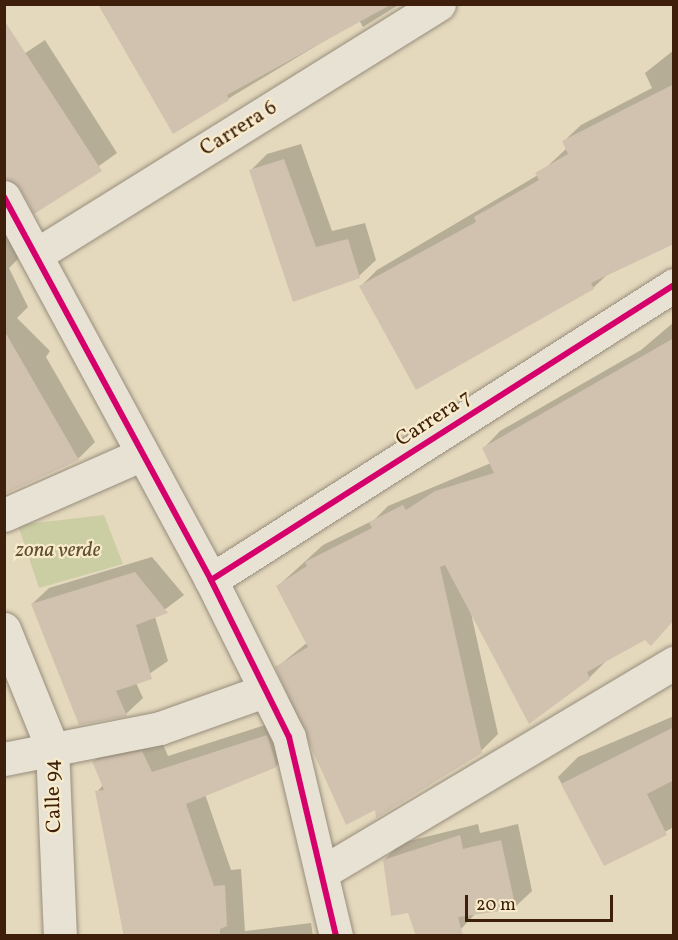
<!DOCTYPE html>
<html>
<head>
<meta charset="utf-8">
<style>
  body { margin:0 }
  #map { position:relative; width:678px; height:940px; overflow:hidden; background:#e4d9bd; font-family:Vollkorn,serif }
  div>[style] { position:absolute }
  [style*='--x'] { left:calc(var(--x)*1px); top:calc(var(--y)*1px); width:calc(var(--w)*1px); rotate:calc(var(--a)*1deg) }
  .green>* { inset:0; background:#cbcda3 }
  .shadow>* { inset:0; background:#0003 }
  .building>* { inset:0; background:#d1c2af }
  .roads { filter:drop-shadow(0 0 2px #988d7c) drop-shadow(0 0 2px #988d7c) }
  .minor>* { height:33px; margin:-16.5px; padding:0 16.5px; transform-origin:16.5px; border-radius:16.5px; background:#e8e2d5 }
  .cycleway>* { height:6px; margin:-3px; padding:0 3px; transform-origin:3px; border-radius:3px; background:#d6006c }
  span { translate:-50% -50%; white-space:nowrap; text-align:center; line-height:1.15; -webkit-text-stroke:4.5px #f8ebca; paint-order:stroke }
  .street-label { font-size:21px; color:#3d1f0c }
  .park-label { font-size:21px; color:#625033; font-style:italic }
  .frame { position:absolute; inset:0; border:6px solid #3d1f0c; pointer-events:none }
  .scale { position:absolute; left:465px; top:895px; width:148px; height:27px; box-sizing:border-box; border:3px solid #3d1f0c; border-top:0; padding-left:8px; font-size:18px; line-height:21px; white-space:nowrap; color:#3d1f0c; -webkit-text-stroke:4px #f8ebca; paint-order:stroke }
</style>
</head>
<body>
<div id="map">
  <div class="green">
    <div style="clip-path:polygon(104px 515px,123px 564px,39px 588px,18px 525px)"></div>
  </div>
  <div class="shadow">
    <div style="clip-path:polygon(98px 4px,400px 4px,363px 27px,359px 20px,173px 132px)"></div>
    <div style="clip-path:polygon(45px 40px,117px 153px,35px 212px,14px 179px,4px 67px)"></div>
    <div style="clip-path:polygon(674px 50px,674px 242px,609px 273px,593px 288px,361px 286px,377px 270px,538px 175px,567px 148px,564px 141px,581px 125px,652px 88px,645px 73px)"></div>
    <div style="clip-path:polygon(301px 144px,332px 231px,365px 223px,376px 260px,359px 276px,294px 300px,250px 171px,267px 154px)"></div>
    <div style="clip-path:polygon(4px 190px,24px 253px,9px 268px,28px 307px,17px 318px,50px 351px,46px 357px,95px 442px,78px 459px,4px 493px)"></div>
    <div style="clip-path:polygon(674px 322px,674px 620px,606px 661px,589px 678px,471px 613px,498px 734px,481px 751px,376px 808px,277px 667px,308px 642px,278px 586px,323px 545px,374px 520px,388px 506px,491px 463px,484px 448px,500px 431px,641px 350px)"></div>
    <div style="clip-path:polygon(152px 557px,184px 595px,155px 617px,168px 661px,136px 683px,143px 698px,126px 714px,32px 604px,49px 588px)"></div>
    <div style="clip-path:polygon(674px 716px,674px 827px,604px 864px,558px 777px,578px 757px)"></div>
    <div style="clip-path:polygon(284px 719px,293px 749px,276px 766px,205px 794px,231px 870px,241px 869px,245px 931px,311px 923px,313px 936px,124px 936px,97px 792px,103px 785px,94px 761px,111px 744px,159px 735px,168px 756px)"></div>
    <div style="clip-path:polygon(478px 824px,480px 833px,518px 824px,532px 891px,515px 907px,476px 913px,461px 929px,409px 911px,384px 860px,401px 843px)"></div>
  </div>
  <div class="building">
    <div style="clip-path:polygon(98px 4px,392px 4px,227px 95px,229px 100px,173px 134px)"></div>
    <div style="clip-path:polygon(4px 20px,102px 171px,34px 214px,20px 188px,4px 178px)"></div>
    <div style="clip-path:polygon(674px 84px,674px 244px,591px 283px,594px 289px,416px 390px,359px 286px,476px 222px,474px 217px,539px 180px,535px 173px,568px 154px,562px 141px)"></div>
    <div style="clip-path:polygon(284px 159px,316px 247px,348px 239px,360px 278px,293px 302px,249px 170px)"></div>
    <div style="clip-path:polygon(4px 330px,79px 460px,4px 494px)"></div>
    <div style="clip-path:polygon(674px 338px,674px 620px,651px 646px,645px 640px,587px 672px,590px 679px,529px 724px,445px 565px,440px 567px,482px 753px,376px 818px,375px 810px,346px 825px,275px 667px,308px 647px,276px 586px,307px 566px,305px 562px,372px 528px,369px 522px,403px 505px,406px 510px,435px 491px,494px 473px,482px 448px)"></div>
    <div style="clip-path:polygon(135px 572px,168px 613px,136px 625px,152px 679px,116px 691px,127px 716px,79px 725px,31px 604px)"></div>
    <div style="clip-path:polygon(674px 727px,674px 780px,647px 794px,667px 835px,604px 866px,561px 784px)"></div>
    <div style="clip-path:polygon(267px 735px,277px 767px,186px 804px,214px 886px,225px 885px,227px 926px,220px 929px,220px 936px,124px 936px,95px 791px,104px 790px,92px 761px,142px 751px,152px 772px)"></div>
    <div style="clip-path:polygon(460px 835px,463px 849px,501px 840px,516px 909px,458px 917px,463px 936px,416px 936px,408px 913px,391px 916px,383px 860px)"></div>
  </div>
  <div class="roads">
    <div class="minor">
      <div style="--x:4;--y:197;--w:435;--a:61.6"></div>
      <div style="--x:211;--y:580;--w:175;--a:63.6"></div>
      <div style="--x:289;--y:737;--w:204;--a:76.7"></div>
      <div style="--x:39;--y:253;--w:471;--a:-31.9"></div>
      <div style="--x:4;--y:515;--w:151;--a:-23.8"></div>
      <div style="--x:211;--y:580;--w:549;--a:-32.5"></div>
      <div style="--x:4;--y:629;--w:127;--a:67.9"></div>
      <div style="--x:52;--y:747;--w:189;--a:87.6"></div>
      <div style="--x:4;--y:759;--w:159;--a:-11.2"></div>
      <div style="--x:160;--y:728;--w:110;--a:-19.6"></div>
      <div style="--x:323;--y:872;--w:409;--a:-30.8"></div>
    </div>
  </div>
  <div class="cycleway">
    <div style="--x:4;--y:197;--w:435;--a:61.6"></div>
    <div style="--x:211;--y:580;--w:175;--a:63.6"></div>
    <div style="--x:289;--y:737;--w:204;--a:76.7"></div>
    <div style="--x:211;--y:580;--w:549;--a:-32.5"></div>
  </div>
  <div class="street-label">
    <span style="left:239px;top:129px;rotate:-32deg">Carrera 6</span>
    <span style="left:434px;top:419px;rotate:-33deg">Carrera 7</span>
    <span style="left:54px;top:796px;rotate:-92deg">Calle 94</span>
  </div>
  <div class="park-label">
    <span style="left:58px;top:551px">zona verde</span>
  </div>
  <div class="frame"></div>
  <div class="scale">20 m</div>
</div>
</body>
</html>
